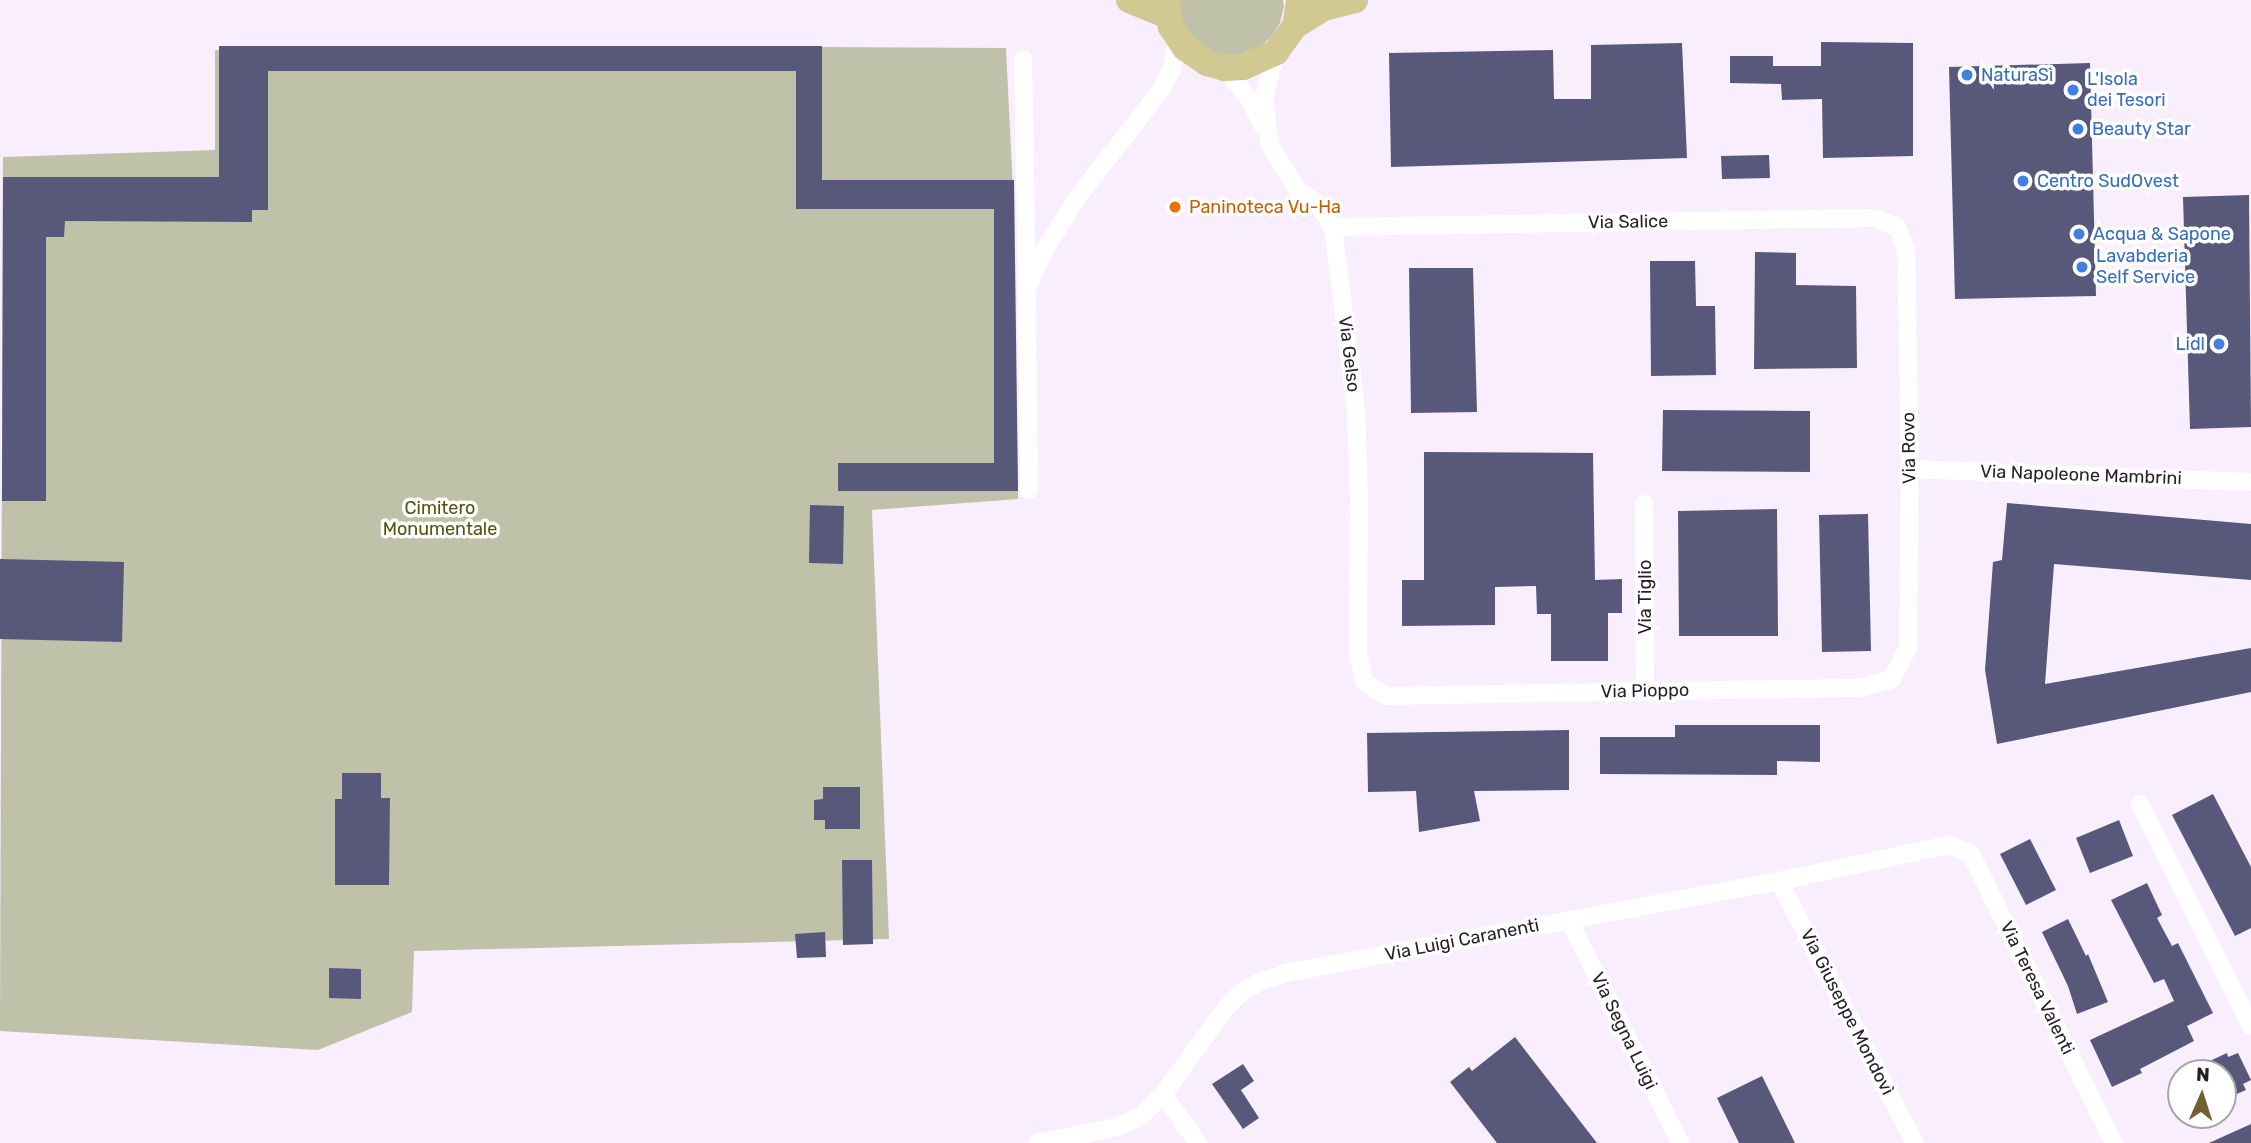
<!DOCTYPE html>
<html>
<head>
<meta charset="utf-8">
<style>
  body { margin:0 }
  #map { position:relative; width:2251px; height:1143px; overflow:hidden; background:#f9eefe; font-family:Rubik,sans-serif }
  div>[style] { position:absolute }
  [style*='--x'] { left:calc(var(--x)*1px); top:calc(var(--y)*1px); width:calc(var(--w)*1px); rotate:calc(var(--a)*1deg) }
  .green>* { inset:0; background:#bfc1a9 }
  .building>* { inset:0; background:#57587a }
  .minor>* { height:18px; margin:-9px; padding:0 9px; transform-origin:9px; border-radius:9px; background:#fff }
  .primary>* { height:26px; margin:-13px; padding:0 13px; transform-origin:13px; border-radius:13px; background:#d1c991 }
  .dots>* { width:19px; height:19px; translate:-50% -50%; box-sizing:border-box; border:4px solid #fff; border-radius:50% }
  span { translate:-50% -50%; white-space:nowrap; text-align:center; line-height:1.15; -webkit-text-stroke:7px #fff; paint-order:stroke }
  .shop-label { font-size:18px; color:#366cbe }
  .left { translate:0 -50%; text-align:left }
  .right { translate:-100% -50%; text-align:right }
  .food-label { font-size:18px; color:#c56008 }
  .street-label { font-size:18px; color:#241e27 }
  .park-label { font-size:18px; color:#515310 }
  .north { position:absolute; left:2167px; top:1059px; width:70px; height:70px; box-sizing:border-box; background:#fff; border:2px solid #a7a5a9; border-radius:50%; rotate:3deg; font-size:19px; font-weight:700; line-height:28px; text-align:center; color:#241e27 }
  .north::after { content:''; display:block; margin:auto; width:24px; height:32px; background:#6f622f; clip-path:polygon(50% 0,100% 100%,50% 72%,0 100%) }
</style>
</head>
<body>
<div id="map">
  <div class="green">
    <div style="clip-path:polygon(1178px 0,1283px 0,1284px 6px,1280px 23px,1271px 37px,1258px 49px,1242px 55px,1225px 56px,1207px 51px,1193px 41px,1182px 26px)"></div>
    <div style="clip-path:polygon(819px 47px,1006px 48px,1013px 190px,1018px 499px,872px 510px,889px 939px,414px 951px,412px 1012px,318px 1050px,0 1031px,3px 157px,215px 150px,215px 50px,801px 61px)"></div>
  </div>
  <div class="building">
    <div style="clip-path:polygon(1821px 42px,1913px 43px,1913px 156px,1823px 158px,1822px 99px,1782px 100px,1781px 84px,1730px 83px,1730px 56px,1773px 56px,1773px 66px,1821px 66px)"></div>
    <div style="clip-path:polygon(1682px 43px,1687px 158px,1391px 167px,1389px 53px,1553px 50px,1554px 99px,1591px 99px,1591px 45px)"></div>
    <div style="clip-path:polygon(219px 46px,822px 46px,822px 180px,1014px 180px,1018px 491px,838px 491px,838px 463px,994px 463px,994px 209px,796px 209px,796px 71px,268px 71px,268px 210px,252px 210px,252px 222px,65px 221px,64px 237px,46px 237px,46px 501px,2px 501px,3px 177px,219px 177px)"></div>
    <div style="clip-path:polygon(2090px 63px,2096px 296px,1955px 299px,1949px 67px)"></div>
    <div style="clip-path:polygon(1769px 155px,1770px 178px,1722px 179px,1721px 156px)"></div>
    <div style="clip-path:polygon(2249px 195px,2251px 427px,2190px 429px,2183px 197px)"></div>
    <div style="clip-path:polygon(1755px 252px,1796px 253px,1796px 285px,1856px 286px,1857px 368px,1754px 369px)"></div>
    <div style="clip-path:polygon(1650px 261px,1695px 261px,1696px 306px,1715px 306px,1716px 375px,1651px 376px)"></div>
    <div style="clip-path:polygon(1409px 268px,1473px 268px,1477px 412px,1411px 413px)"></div>
    <div style="clip-path:polygon(1663px 410px,1810px 411px,1810px 472px,1662px 471px)"></div>
    <div style="clip-path:polygon(1424px 452px,1593px 453px,1595px 580px,1622px 579px,1622px 613px,1608px 613px,1608px 661px,1551px 661px,1551px 614px,1537px 614px,1536px 586px,1495px 587px,1495px 625px,1402px 626px,1402px 580px,1424px 580px)"></div>
    <div style="clip-path:polygon(2007px 503px,2251px 524px,2251px 580px,2054px 564px,2045px 684px,2251px 648px,2251px 692px,1997px 744px,1985px 670px,1993px 562px,2002px 560px)"></div>
    <div style="clip-path:polygon(810px 505px,844px 506px,843px 564px,809px 563px)"></div>
    <div style="clip-path:polygon(1777px 509px,1778px 636px,1679px 636px,1678px 511px)"></div>
    <div style="clip-path:polygon(1868px 514px,1871px 651px,1822px 652px,1819px 515px)"></div>
    <div style="clip-path:polygon(0 559px,124px 562px,122px 642px,0 639px)"></div>
    <div style="clip-path:polygon(1675px 725px,1820px 725px,1820px 762px,1777px 761px,1777px 775px,1600px 774px,1600px 737px,1675px 737px)"></div>
    <div style="clip-path:polygon(1569px 730px,1569px 790px,1474px 791px,1480px 821px,1419px 832px,1416px 791px,1368px 792px,1367px 733px)"></div>
    <div style="clip-path:polygon(342px 773px,381px 773px,381px 798px,390px 798px,389px 885px,335px 885px,335px 799px,342px 799px)"></div>
    <div style="clip-path:polygon(823px 787px,860px 787px,860px 829px,825px 829px,825px 820px,814px 820px,814px 800px,823px 799px)"></div>
    <div style="clip-path:polygon(2213px 794px,2251px 867px,2251px 928px,2235px 936px,2172px 815px)"></div>
    <div style="clip-path:polygon(2119px 820px,2133px 856px,2090px 873px,2076px 838px)"></div>
    <div style="clip-path:polygon(2030px 839px,2056px 890px,2026px 905px,2000px 854px)"></div>
    <div style="clip-path:polygon(842px 860px,872px 860px,873px 944px,843px 945px)"></div>
    <div style="clip-path:polygon(2147px 883px,2162px 915px,2157px 918px,2172px 946px,2178px 943px,2213px 1013px,2187px 1026px,2194px 1041px,2140px 1069px,2142px 1073px,2112px 1087px,2090px 1040px,2174px 1001px,2164px 979px,2154px 983px,2111px 900px)"></div>
    <div style="clip-path:polygon(2068px 919px,2086px 956px,2088px 954px,2108px 1002px,2077px 1014px,2068px 986px,2042px 932px)"></div>
    <div style="clip-path:polygon(825px 932px,826px 957px,797px 958px,795px 934px)"></div>
    <div style="clip-path:polygon(329px 968px,361px 969px,361px 999px,329px 998px)"></div>
    <div style="clip-path:polygon(1515px 1037px,1597px 1143px,1497px 1143px,1450px 1082px,1469px 1067px,1472px 1071px)"></div>
    <div style="clip-path:polygon(2227px 1053px,2228px 1057px,2238px 1053px,2251px 1080px,2243px 1084px,2246px 1090px,2223px 1100px,2223px 1073px,2184px 1073px)"></div>
    <div style="clip-path:polygon(1243px 1064px,1254px 1081px,1241px 1090px,1259px 1118px,1243px 1129px,1212px 1084px)"></div>
    <div style="clip-path:polygon(1762px 1076px,1795px 1143px,1739px 1143px,1717px 1098px)"></div>
    <div style="clip-path:polygon(2251px 1124px,2251px 1143px,2209px 1143px)"></div>
  </div>
  <div class="minor">
    <div style="--x:1276;--y:52;--w:48;--a:104.6"></div>
    <div style="--x:1264;--y:98;--w:47;--a:82.7"></div>
    <div style="--x:1270;--y:145;--w:52;--a:58.5"></div>
    <div style="--x:1297;--y:189;--w:26;--a:36"></div>
    <div style="--x:1318;--y:204;--w:27;--a:57"></div>
    <div style="--x:1333;--y:227;--w:183;--a:82.8"></div>
    <div style="--x:1356;--y:409;--w:91;--a:88.1"></div>
    <div style="--x:1359;--y:500;--w:156;--a:90.4"></div>
    <div style="--x:1358;--y:656;--w:27;--a:75"></div>
    <div style="--x:1365;--y:682;--w:25;--a:34"></div>
    <div style="--x:1386;--y:696;--w:473;--a:-1"></div>
    <div style="--x:1859;--y:688;--w:34;--a:-15"></div>
    <div style="--x:1892;--y:679;--w:36;--a:-63"></div>
    <div style="--x:1908;--y:647;--w:178;--a:-89.4"></div>
    <div style="--x:1910;--y:469;--w:220;--a:-91"></div>
    <div style="--x:1906;--y:249;--w:24;--a:-112"></div>
    <div style="--x:1897;--y:227;--w:25;--a:-159"></div>
    <div style="--x:1874;--y:218;--w:541;--a:179.05"></div>
    <div style="--x:1023;--y:59;--w:223;--a:89"></div>
    <div style="--x:1225;--y:68;--w:41;--a:52"></div>
    <div style="--x:1250;--y:100;--w:29;--a:63"></div>
    <div style="--x:1910;--y:469;--w:341;--a:2.2"></div>
    <div style="--x:1029;--y:490;--w:201;--a:-90.6"></div>
    <div style="--x:1027;--y:289;--w:39;--a:-66"></div>
    <div style="--x:1043;--y:253;--w:65;--a:-58.3"></div>
    <div style="--x:1077;--y:198;--w:132;--a:-52.1"></div>
    <div style="--x:1158;--y:94;--w:28;--a:-60"></div>
    <div style="--x:1172;--y:70;--w:33;--a:-81"></div>
    <div style="--x:1644;--y:504;--w:186;--a:89.7"></div>
    <div style="--x:2140;--y:804;--w:248;--a:63.4"></div>
    <div style="--x:1779;--y:881;--w:295;--a:62.6"></div>
    <div style="--x:1569;--y:920;--w:249;--a:63.5"></div>
    <div style="--x:1163;--y:1094;--w:60;--a:54.5"></div>
    <div style="--x:1037;--y:1143;--w:82;--a:-11.3"></div>
    <div style="--x:1117;--y:1127;--w:26;--a:-25"></div>
    <div style="--x:1141;--y:1116;--w:31;--a:-45"></div>
    <div style="--x:1163;--y:1094;--w:108;--a:-53.7"></div>
    <div style="--x:1227;--y:1007;--w:23;--a:-45"></div>
    <div style="--x:1243;--y:991;--w:21;--a:-28"></div>
    <div style="--x:1262;--y:981;--w:25;--a:-18"></div>
    <div style="--x:1286;--y:973;--w:502;--a:-10.57"></div>
    <div style="--x:1779;--y:881;--w:173;--a:-12"></div>
    <div style="--x:1948;--y:845;--w:25;--a:21"></div>
    <div style="--x:1971;--y:854;--w:322;--a:63.7"></div>
  </div>
  <div class="primary">
    <div style="--x:1129;--y:0;--w:42;--a:22.3"></div>
    <div style="--x:1167;--y:0;--w:27;--a:82"></div>
    <div style="--x:1171;--y:27;--w:25;--a:56"></div>
    <div style="--x:1185;--y:48;--w:27;--a:34"></div>
    <div style="--x:1207;--y:63;--w:19;--a:16"></div>
    <div style="--x:1225;--y:68;--w:18;--a:-3"></div>
    <div style="--x:1243;--y:67;--w:36;--a:-24"></div>
    <div style="--x:1276;--y:52;--w:32;--a:-54"></div>
    <div style="--x:1295;--y:26;--w:26;--a:-81"></div>
    <div style="--x:1295;--y:26;--w:34;--a:-32"></div>
    <div style="--x:1324;--y:8;--w:32;--a:-14"></div>
  </div>
  <div class="dots">
    <div style="left:1967px;top:75px;background:#3f7fe0"></div>
    <div style="left:2073px;top:90px;background:#3f7fe0"></div>
    <div style="left:2078px;top:129px;background:#3f7fe0"></div>
    <div style="left:2023px;top:181px;background:#3f7fe0"></div>
    <div style="left:1175px;top:207px;background:#e8710a"></div>
    <div style="left:2079px;top:234px;background:#3f7fe0"></div>
    <div style="left:2082px;top:267px;background:#3f7fe0"></div>
    <div style="left:2219px;top:344px;background:#3f7fe0"></div>
  </div>
  <div class="shop-label">
    <span class="left" style="left:1981px;top:75px">NaturaSì</span>
    <span class="left" style="left:2087px;top:90px">L'Isola<br>dei Tesori</span>
    <span class="left" style="left:2092px;top:129px">Beauty Star</span>
    <span class="left" style="left:2037px;top:181px">Centro SudOvest</span>
    <span class="left" style="left:2093px;top:234px">Acqua &amp; Sapone</span>
    <span class="left" style="left:2096px;top:267px">Lavabderia<br>Self Service</span>
    <span class="right" style="left:2205px;top:344px">Lidl</span>
  </div>
  <div class="food-label">
    <span class="left" style="left:1189px;top:207px">Paninoteca Vu-Ha</span>
  </div>
  <div class="street-label">
    <span style="left:1628px;top:222px;rotate:-1deg">Via Salice</span>
    <span style="left:1349px;top:354px;rotate:83deg">Via Gelso</span>
    <span style="left:1909px;top:448px;rotate:-91deg">Via Rovo</span>
    <span style="left:2081px;top:475px;rotate:2deg">Via Napoleone Mambrini</span>
    <span style="left:1645px;top:597px;rotate:-90deg">Via Tiglio</span>
    <span style="left:1645px;top:691px;rotate:-1deg">Via Pioppo</span>
    <span style="left:1462px;top:940px;rotate:-11deg">Via Luigi Caranenti</span>
    <span style="left:2037px;top:988px;rotate:64deg">Via Teresa Valenti</span>
    <span style="left:1847px;top:1012px;rotate:63deg">Via Giuseppe Mondovì</span>
    <span style="left:1624px;top:1031px;rotate:64deg">Via Segna Luigi</span>
  </div>
  <div class="park-label">
    <span style="left:440px;top:519px">Cimitero<br>Monumentale</span>
  </div>
  <div class="north">N</div>
</div>
</body>
</html>
